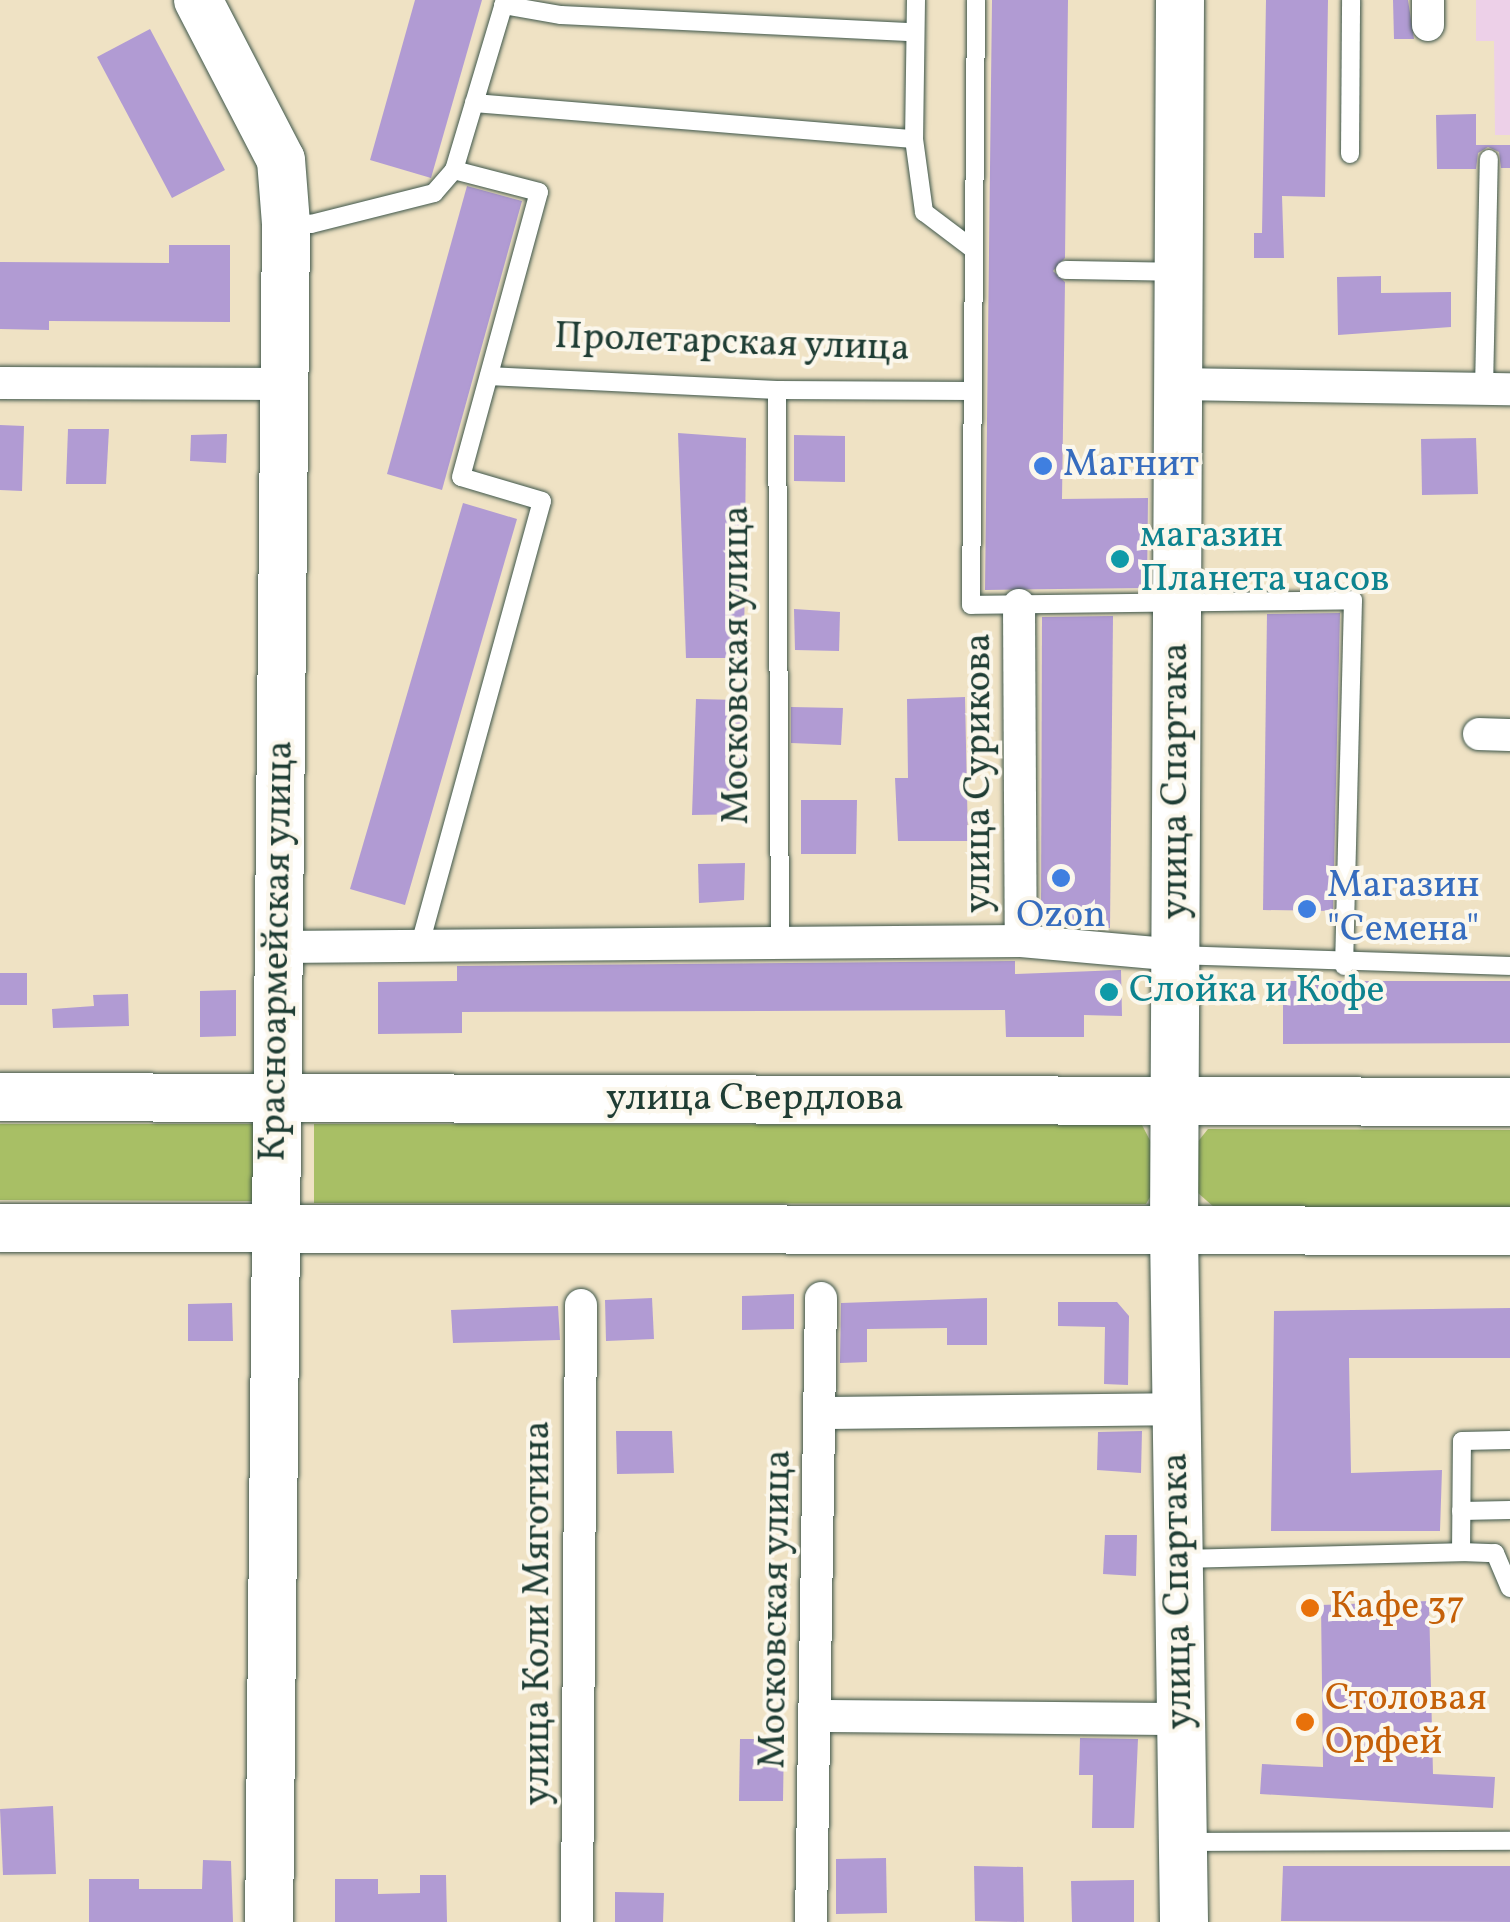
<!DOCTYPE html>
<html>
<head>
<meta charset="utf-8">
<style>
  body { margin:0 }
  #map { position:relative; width:1510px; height:1922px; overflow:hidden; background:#efe2c4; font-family:Vollkorn,serif }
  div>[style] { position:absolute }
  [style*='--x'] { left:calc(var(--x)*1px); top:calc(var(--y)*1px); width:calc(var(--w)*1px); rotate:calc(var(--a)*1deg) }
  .built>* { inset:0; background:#edd0e8 }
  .green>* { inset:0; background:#a8bf65 }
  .building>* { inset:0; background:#b19bd3 }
  .roads { filter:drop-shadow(0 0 2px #3e564a) drop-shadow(0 0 2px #3e564a) }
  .lane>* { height:18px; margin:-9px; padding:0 9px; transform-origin:9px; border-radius:9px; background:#fff }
  .street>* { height:32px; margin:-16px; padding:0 16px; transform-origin:16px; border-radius:16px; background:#fff }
  .secondary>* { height:48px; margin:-24px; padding:0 24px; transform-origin:24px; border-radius:24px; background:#fff }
  .dots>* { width:28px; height:28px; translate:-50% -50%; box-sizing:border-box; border:5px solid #fbf7ec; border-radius:50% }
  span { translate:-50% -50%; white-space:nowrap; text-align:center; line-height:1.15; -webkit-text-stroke:8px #fbf7ec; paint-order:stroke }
  .street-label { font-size:38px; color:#1f3d34 }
  .shop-label { font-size:38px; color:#366cbe }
  .left { translate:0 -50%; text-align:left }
  .culture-label { font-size:38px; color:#0d838f }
  .food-label { font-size:38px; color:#c56008 }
</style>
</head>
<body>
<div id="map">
  <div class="built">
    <div style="clip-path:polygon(1476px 0,1510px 0,1510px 135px,1495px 135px,1494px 41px,1476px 41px)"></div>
  </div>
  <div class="green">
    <div style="clip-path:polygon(0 1124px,253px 1124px,253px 1201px,0 1200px)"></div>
    <div style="clip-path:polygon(314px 1124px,1142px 1125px,1154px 1148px,1153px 1192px,1146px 1204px,314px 1203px)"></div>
    <div style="clip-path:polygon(1208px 1129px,1510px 1130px,1510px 1208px,1215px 1208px,1198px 1193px,1196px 1144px)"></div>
  </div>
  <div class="building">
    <div style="clip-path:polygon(415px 0,482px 0,431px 178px,370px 160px)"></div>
    <div style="clip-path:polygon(992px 0,1068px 0,1065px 258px,1053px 271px,1065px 282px,1062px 499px,1148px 498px,1147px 588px,985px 590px)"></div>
    <div style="clip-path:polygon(1266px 0,1328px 0,1325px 197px,1282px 196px,1284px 258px,1254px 258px,1254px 233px,1262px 233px)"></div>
    <div style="clip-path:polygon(1393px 0,1408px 0,1414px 39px,1394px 39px)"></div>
    <div style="clip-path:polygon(150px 29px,225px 170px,172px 198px,97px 57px)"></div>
    <div style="clip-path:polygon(1476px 114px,1476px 145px,1510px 145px,1510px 168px,1501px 168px,1499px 152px,1488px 147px,1478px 153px,1476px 169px,1437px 169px,1436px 115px)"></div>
    <div style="clip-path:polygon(467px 186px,522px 201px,442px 490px,387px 474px)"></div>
    <div style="clip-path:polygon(169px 245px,230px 245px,230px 322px,49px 321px,49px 330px,0 329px,0 262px,169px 263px)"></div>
    <div style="clip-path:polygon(1381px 276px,1381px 293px,1451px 292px,1451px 327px,1338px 335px,1337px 277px)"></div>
    <div style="clip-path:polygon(0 425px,24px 426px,22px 491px,0 490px)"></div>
    <div style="clip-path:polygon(68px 429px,109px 429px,106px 484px,66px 484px)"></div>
    <div style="clip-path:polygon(678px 433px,746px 438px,744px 658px,686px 658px)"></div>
    <div style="clip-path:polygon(227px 434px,226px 463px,190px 461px,191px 435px)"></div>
    <div style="clip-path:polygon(794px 435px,845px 436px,845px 482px,794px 481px)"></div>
    <div style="clip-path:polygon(1476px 438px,1478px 494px,1422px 495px,1421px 439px)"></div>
    <div style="clip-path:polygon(463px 503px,517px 519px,405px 905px,350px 889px)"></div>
    <div style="clip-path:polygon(794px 609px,840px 612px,839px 651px,795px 650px)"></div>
    <div style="clip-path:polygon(1340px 613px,1333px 911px,1263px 910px,1267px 614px)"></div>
    <div style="clip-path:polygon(1113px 616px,1110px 928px,1041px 923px,1042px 617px)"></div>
    <div style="clip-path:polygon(965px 697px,968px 841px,898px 841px,895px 778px,908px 778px,907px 699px)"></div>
    <div style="clip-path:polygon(696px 699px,739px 700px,745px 814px,692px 815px)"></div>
    <div style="clip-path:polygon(791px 707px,843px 708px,841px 745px,791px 743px)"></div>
    <div style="clip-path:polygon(801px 800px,857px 800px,856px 854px,801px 854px)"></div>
    <div style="clip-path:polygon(745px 863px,744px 900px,699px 903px,698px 864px)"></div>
    <div style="clip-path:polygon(1015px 961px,1015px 974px,1121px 970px,1122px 1016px,1084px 1015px,1084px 1037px,1006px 1037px,1005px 1010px,462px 1012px,462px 1033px,378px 1034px,378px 982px,457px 981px,457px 966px)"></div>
    <div style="clip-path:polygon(0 973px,27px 973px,27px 1005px,0 1005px)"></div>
    <div style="clip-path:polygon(1283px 981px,1510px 981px,1510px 1043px,1283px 1044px)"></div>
    <div style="clip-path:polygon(236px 990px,236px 1036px,200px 1037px,200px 991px)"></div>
    <div style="clip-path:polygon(128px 994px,129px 1026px,53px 1028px,52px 1009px,94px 1006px,93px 995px)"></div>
    <div style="clip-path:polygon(794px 1294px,794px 1329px,742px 1330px,742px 1296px)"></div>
    <div style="clip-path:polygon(652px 1298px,654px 1339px,606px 1341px,605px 1300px)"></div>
    <div style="clip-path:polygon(987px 1298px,987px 1345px,947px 1345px,947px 1328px,867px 1329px,867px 1362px,840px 1363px,841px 1303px)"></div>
    <div style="clip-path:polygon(1058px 1302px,1117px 1302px,1129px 1316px,1128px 1385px,1104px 1384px,1105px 1327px,1058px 1326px)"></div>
    <div style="clip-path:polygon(232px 1303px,233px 1341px,188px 1341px,188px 1304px)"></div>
    <div style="clip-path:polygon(558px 1306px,560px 1340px,453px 1343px,451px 1310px)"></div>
    <div style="clip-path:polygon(1510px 1308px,1510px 1358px,1349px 1358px,1351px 1473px,1442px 1470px,1440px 1531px,1271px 1531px,1274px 1311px)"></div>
    <div style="clip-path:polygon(616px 1431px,672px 1431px,674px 1473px,617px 1474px)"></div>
    <div style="clip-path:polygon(1142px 1431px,1141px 1473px,1097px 1470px,1098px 1432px)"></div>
    <div style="clip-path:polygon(1105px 1535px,1137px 1535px,1136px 1576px,1103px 1574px)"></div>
    <div style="clip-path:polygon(1429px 1601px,1433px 1774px,1495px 1777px,1493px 1808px,1260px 1794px,1262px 1764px,1323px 1767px,1321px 1605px)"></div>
    <div style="clip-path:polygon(1080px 1738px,1138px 1739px,1134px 1828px,1092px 1828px,1093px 1775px,1079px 1775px)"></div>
    <div style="clip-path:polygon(740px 1739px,784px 1739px,783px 1801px,739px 1801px)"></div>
    <div style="clip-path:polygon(53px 1806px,56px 1874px,3px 1875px,0 1809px)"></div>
    <div style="clip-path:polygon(886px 1858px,887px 1913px,836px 1914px,836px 1859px)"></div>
    <div style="clip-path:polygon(203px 1860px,231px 1861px,233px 1922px,89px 1922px,89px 1879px,139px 1879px,139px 1889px,202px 1889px)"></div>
    <div style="clip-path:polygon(974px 1866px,1023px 1867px,1024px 1922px,975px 1921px)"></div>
    <div style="clip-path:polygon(1283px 1866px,1510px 1866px,1510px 1922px,1281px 1921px)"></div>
    <div style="clip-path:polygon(420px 1875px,446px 1875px,447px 1922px,335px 1922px,335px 1879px,378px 1879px,378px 1894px,420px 1893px)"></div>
    <div style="clip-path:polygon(1134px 1880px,1134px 1922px,1072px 1922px,1071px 1881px)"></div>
    <div style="clip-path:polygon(615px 1892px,664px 1893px,663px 1922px,615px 1922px)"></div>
  </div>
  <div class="roads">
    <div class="lane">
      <div style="--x:916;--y:0;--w:139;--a:90.8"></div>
      <div style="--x:914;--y:139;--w:74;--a:82.2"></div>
      <div style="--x:924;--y:212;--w:61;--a:37.1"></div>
      <div style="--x:976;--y:0;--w:605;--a:90.47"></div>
      <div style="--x:971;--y:605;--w:382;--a:-0.7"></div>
      <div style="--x:1353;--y:600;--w:366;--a:91.4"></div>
      <div style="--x:503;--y:5;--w:59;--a:9.8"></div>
      <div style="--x:561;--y:15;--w:352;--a:2.8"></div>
      <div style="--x:474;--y:103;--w:441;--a:4.7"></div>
      <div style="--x:1350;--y:154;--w:154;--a:-89.6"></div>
      <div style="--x:287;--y:223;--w:24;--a:2"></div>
      <div style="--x:311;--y:224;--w:127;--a:-14.1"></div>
      <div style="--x:434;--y:193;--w:30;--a:-49"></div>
      <div style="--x:1065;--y:270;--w:112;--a:1"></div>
      <div style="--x:489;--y:376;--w:288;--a:2.8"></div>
      <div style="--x:777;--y:390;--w:195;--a:0.3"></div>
      <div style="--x:1484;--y:389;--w:230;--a:-88.8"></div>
      <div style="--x:777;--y:390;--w:550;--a:89.69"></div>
      <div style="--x:420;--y:944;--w:459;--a:-74.6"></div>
      <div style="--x:542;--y:501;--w:84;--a:-163.5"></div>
      <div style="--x:461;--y:477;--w:295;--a:-74.7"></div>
      <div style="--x:539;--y:192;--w:88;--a:-165.5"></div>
      <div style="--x:454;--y:170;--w:177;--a:-73.3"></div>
      <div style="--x:1177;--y:955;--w:333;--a:1.9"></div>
      <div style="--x:1461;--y:1511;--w:49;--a:-1.2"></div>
      <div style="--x:1461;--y:1552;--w:34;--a:2"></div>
      <div style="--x:1495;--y:1553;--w:38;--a:67"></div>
      <div style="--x:1179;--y:1559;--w:282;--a:-1.4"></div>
      <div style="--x:1461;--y:1552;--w:111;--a:-89.5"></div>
      <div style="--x:1462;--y:1441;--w:48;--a:-1.2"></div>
      <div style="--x:1184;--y:1842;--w:326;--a:-0.2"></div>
    </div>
    <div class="street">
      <div style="--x:1428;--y:25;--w:25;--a:-90"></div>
      <div style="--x:0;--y:383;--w:289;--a:0.2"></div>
      <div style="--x:1176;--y:384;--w:334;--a:0.9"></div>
      <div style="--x:1019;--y:605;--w:336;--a:89.7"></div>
      <div style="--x:1479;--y:734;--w:31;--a:2"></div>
      <div style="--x:278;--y:947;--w:743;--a:-0.46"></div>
      <div style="--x:1021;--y:941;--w:157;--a:5.1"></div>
      <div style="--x:821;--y:1413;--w:356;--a:-0.6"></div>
      <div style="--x:815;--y:1716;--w:366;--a:0.5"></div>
      <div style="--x:577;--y:1922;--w:617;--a:-89.63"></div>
      <div style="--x:811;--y:1922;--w:624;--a:-89.08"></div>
    </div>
    <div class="secondary">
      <div style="--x:198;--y:0;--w:180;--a:62.6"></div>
      <div style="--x:281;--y:160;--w:63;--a:85.5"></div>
      <div style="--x:286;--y:223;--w:1699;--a:90.57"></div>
      <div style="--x:1180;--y:0;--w:1231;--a:90.28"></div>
      <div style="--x:1174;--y:1231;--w:691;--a:89.17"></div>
      <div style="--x:0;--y:1097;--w:1510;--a:0.19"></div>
      <div style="--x:0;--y:1228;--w:1510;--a:0.11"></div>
    </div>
  </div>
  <div class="dots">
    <div style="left:1043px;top:466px;background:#3f7fe0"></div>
    <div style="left:1120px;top:559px;background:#0f9aa8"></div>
    <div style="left:1061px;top:878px;background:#3f7fe0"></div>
    <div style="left:1307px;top:909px;background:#3f7fe0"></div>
    <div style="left:1109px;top:992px;background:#0f9aa8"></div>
    <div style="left:1310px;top:1608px;background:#e8710a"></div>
    <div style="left:1305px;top:1722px;background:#e8710a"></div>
  </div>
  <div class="street-label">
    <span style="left:732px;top:344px;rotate:2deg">Пролетарская улица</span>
    <span style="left:738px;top:665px;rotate:-90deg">Московская улица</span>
    <span style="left:980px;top:773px;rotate:-90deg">улица Сурикова</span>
    <span style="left:1177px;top:781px;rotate:-90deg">улица Спартака</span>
    <span style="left:278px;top:951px;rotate:-89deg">Красноармейская улица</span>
    <span style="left:755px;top:1100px">улица Свердлова</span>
    <span style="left:1179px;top:1591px;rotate:-91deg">улица Спартака</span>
    <span style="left:777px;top:1609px;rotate:-89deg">Московская улица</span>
    <span style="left:539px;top:1613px;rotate:-90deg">улица Коли Мяготина</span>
  </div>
  <div class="shop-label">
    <span class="left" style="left:1063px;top:466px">Магнит</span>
    <span class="left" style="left:1327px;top:909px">Магазин<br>"Семена"</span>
    <span style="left:1061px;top:917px">Ozon</span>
  </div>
  <div class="culture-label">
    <span class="left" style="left:1140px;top:559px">магазин<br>Планета часов</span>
    <span class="left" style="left:1129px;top:992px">Слойка и Кофе</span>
  </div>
  <div class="food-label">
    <span class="left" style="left:1330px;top:1608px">Кафе 37</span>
    <span class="left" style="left:1325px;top:1722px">Столовая<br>Орфей</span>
  </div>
</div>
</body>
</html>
